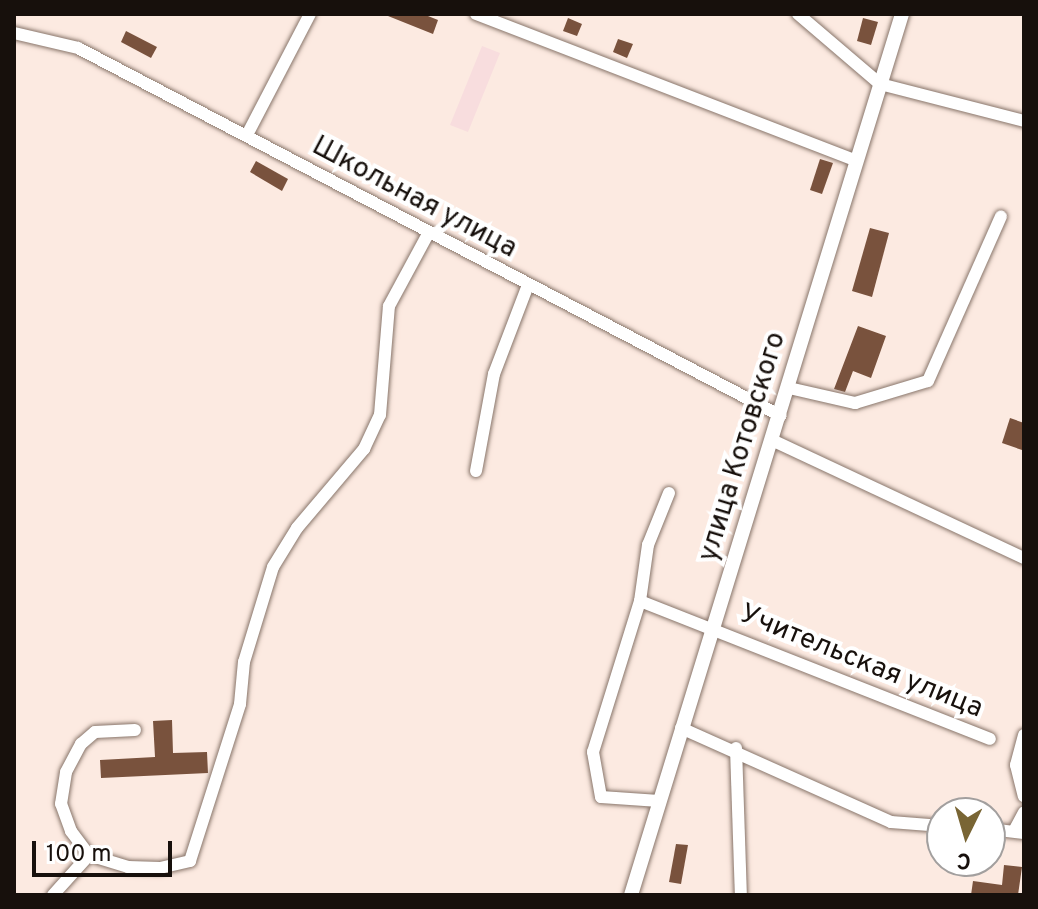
<!DOCTYPE html>
<html>
<head>
<meta charset="utf-8">
<style>
  body { margin:0 }
  #map { position:relative; width:1038px; height:909px; overflow:hidden; background:#fceae1; font-family:Overpass,sans-serif }
  div>[style] { position:absolute }
  [style*='--x'] { left:calc(var(--x)*1px); top:calc(var(--y)*1px); width:calc(var(--w)*1px); rotate:calc(var(--a)*1deg) }
  .education>* { inset:0; background:#f8ddde }
  .building>* { inset:0; background:#79523d }
  .roads { filter:drop-shadow(0 0 2px #88756a) drop-shadow(0 0 2px #88756a) }
  .minor>* { height:12px; margin:-6px; padding:0 6px; transform-origin:6px; border-radius:6px; background:#fff }
  .major>* { height:14px; margin:-7px; padding:0 7px; transform-origin:7px; border-radius:7px; background:#fff }
  span { translate:-50% -50%; white-space:nowrap; text-align:center; line-height:1.15; -webkit-text-stroke:8px #fff; paint-order:stroke }
  .street-label { font-size:28px; color:#17100c }
  .frame { position:absolute; inset:0; border:16px solid #17100c; pointer-events:none }
  .north { position:absolute; left:926px; top:797px; width:80px; height:80px; box-sizing:border-box; background:#fff; border:2px solid #a29f9e; border-radius:50%; rotate:185deg; font-size:22px; font-weight:700; line-height:32px; text-align:center; color:#17100c }
  .north::after { content:''; display:block; margin:auto; width:28px; height:36px; background:#796534; clip-path:polygon(50% 0,100% 100%,50% 72%,0 100%) }
  .scale { position:absolute; left:32px; top:841px; width:140px; height:36px; box-sizing:border-box; border:4px solid #17100c; border-top:0; padding-left:10px; font-size:24px; line-height:28px; white-space:nowrap; color:#17100c; -webkit-text-stroke:6px #fff; paint-order:stroke }
</style>
</head>
<body>
<div id="map">
  <div class="education">
    <div style="clip-path:polygon(482px 46px,500px 53px,468px 132px,450px 125px)"></div>
  </div>
  <div class="building">
    <div style="clip-path:polygon(383px 14px,423px 14px,438px 20px,433px 34px)"></div>
    <div style="clip-path:polygon(568px 18px,582px 24px,577px 36px,563px 31px)"></div>
    <div style="clip-path:polygon(863px 18px,878px 22px,871px 45px,857px 41px)"></div>
    <div style="clip-path:polygon(126px 31px,157px 47px,151px 58px,121px 42px)"></div>
    <div style="clip-path:polygon(618px 39px,633px 44px,627px 58px,613px 52px)"></div>
    <div style="clip-path:polygon(820px 159px,833px 163px,822px 194px,810px 190px)"></div>
    <div style="clip-path:polygon(256px 161px,288px 179px,282px 191px,250px 172px)"></div>
    <div style="clip-path:polygon(870px 228px,889px 233px,872px 297px,852px 291px)"></div>
    <div style="clip-path:polygon(858px 326px,886px 336px,871px 378px,853px 371px,845px 392px,834px 389px)"></div>
    <div style="clip-path:polygon(1010px 418px,1024px 423px,1022px 450px,1002px 443px)"></div>
    <div style="clip-path:polygon(172px 720px,173px 753px,207px 752px,208px 773px,101px 778px,100px 760px,155px 757px,153px 721px)"></div>
    <div style="clip-path:polygon(676px 844px,688px 845px,681px 884px,669px 882px)"></div>
    <div style="clip-path:polygon(1004px 865px,1022px 867px,1018px 895px,971px 895px,973px 881px,1002px 885px)"></div>
  </div>
  <div class="roads">
    <div class="minor">
      <div style="--x:476;--y:14;--w:407;--a:21.1"></div>
      <div style="--x:798;--y:14;--w:108;--a:40.5"></div>
      <div style="--x:880;--y:84;--w:149;--a:14.4"></div>
      <div style="--x:14;--y:33;--w:66;--a:13.2"></div>
      <div style="--x:78;--y:48;--w:793;--a:27.63"></div>
      <div style="--x:247;--y:135;--w:136;--a:-62.5"></div>
      <div style="--x:789;--y:388;--w:68;--a:12.8"></div>
      <div style="--x:855;--y:403;--w:76;--a:-16.8"></div>
      <div style="--x:928;--y:381;--w:180;--a:-66.1"></div>
      <div style="--x:774;--y:441;--w:276;--a:25.1"></div>
      <div style="--x:476;--y:471;--w:99;--a:-79.5"></div>
      <div style="--x:494;--y:374;--w:95;--a:-69.1"></div>
      <div style="--x:640;--y:601;--w:376;--a:21.5"></div>
      <div style="--x:681;--y:728;--w:230;--a:24.1"></div>
      <div style="--x:891;--y:822;--w:51;--a:4.5"></div>
      <div style="--x:1024;--y:735;--w:31;--a:105"></div>
      <div style="--x:1016;--y:765;--w:32;--a:76"></div>
      <div style="--x:736;--y:748;--w:147;--a:88.1"></div>
      <div style="--x:659;--y:801;--w:58;--a:-176.1"></div>
      <div style="--x:601;--y:797;--w:46;--a:-100.1"></div>
      <div style="--x:593;--y:752;--w:158;--a:-72.7"></div>
      <div style="--x:640;--y:601;--w:57;--a:-81.9"></div>
      <div style="--x:648;--y:545;--w:56;--a:-68"></div>
      <div style="--x:990;--y:829;--w:34;--a:7"></div>
      <div style="--x:1014;--y:831;--w:21;--a:-62"></div>
      <div style="--x:89;--y:855;--w:30;--a:-127"></div>
      <div style="--x:71;--y:831;--w:29;--a:-110"></div>
      <div style="--x:61;--y:804;--w:32;--a:-81"></div>
      <div style="--x:66;--y:772;--w:32;--a:-62"></div>
      <div style="--x:81;--y:744;--w:18;--a:-41"></div>
      <div style="--x:95;--y:732;--w:40;--a:-2.9"></div>
      <div style="--x:53;--y:895;--w:54;--a:-48"></div>
      <div style="--x:89;--y:855;--w:41;--a:17.1"></div>
      <div style="--x:128;--y:867;--w:32;--a:2"></div>
      <div style="--x:160;--y:868;--w:31;--a:-13"></div>
      <div style="--x:190;--y:861;--w:165;--a:-72.3"></div>
      <div style="--x:240;--y:704;--w:42;--a:-84.6"></div>
      <div style="--x:244;--y:662;--w:99;--a:-73"></div>
      <div style="--x:273;--y:567;--w:46;--a:-58.4"></div>
      <div style="--x:297;--y:528;--w:104;--a:-49.7"></div>
      <div style="--x:364;--y:449;--w:38;--a:-65"></div>
      <div style="--x:380;--y:415;--w:109;--a:-85.3"></div>
      <div style="--x:389;--y:306;--w:82;--a:-61.6"></div>
    </div>
    <div class="major">
      <div style="--x:631;--y:895;--w:922;--a:-72.9"></div>
    </div>
  </div>
  <div class="street-label">
    <span style="left:414px;top:198px;rotate:28deg">Школьная улица</span>
    <span style="left:743px;top:447px;rotate:-73deg">улица Котовского</span>
    <span style="left:861px;top:662px;rotate:22deg">Учительская улица</span>
  </div>
  <div class="frame"></div>
  <div class="north">С</div>
  <div class="scale">100 m</div>
</div>
</body>
</html>
